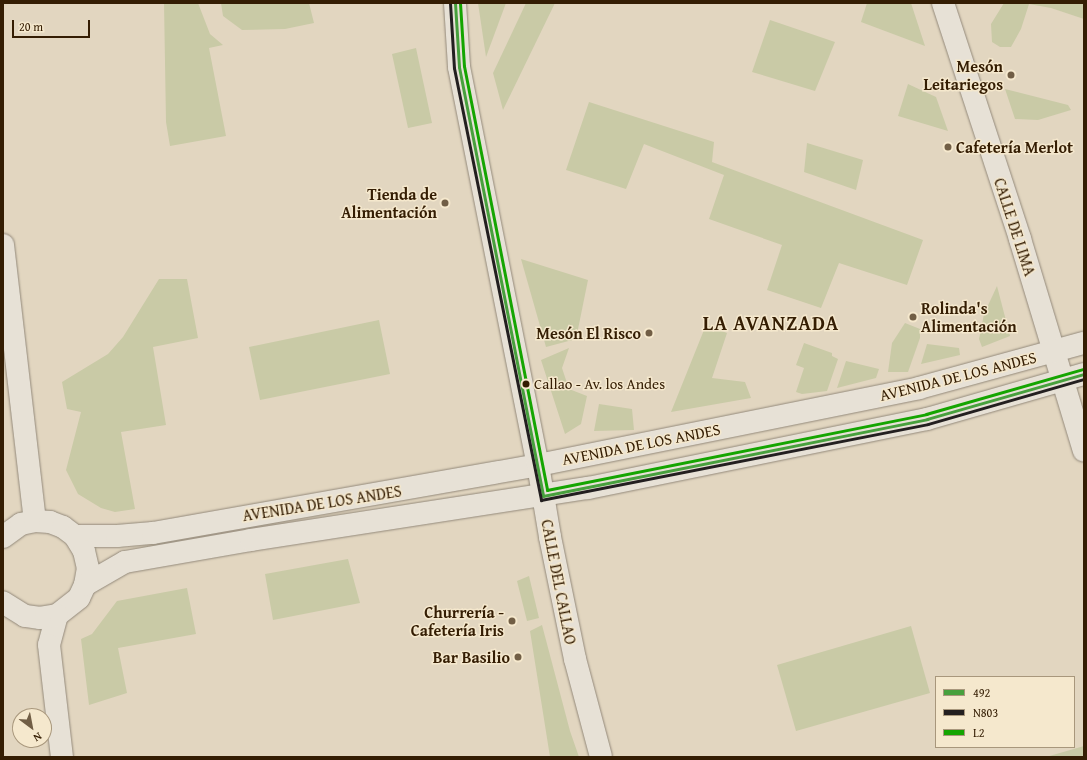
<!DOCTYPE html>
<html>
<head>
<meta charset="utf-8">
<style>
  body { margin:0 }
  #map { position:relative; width:1087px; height:760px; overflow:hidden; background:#e2d6c0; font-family:"Gentium Book Plus",serif }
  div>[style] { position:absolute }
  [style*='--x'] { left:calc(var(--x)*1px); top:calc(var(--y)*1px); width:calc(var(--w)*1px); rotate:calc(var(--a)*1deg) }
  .green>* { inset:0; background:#c9caa6 }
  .roads { filter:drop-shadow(0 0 1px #93897a) drop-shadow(0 0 1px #93897a) }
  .street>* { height:22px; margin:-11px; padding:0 11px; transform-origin:11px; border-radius:11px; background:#e7e1d6 }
  .secondary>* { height:22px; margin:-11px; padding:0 11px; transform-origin:11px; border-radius:11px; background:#e7e1d6 }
  .bus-1>* { height:3px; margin:-1.5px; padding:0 1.5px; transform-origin:1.5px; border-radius:1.5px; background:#47a03d }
  .bus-2>* { height:3px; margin:-1.5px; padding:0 1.5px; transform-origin:1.5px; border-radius:1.5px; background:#231f20 }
  .bus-3>* { height:3px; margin:-1.5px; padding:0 1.5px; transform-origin:1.5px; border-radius:1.5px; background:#15a501 }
  .dots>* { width:11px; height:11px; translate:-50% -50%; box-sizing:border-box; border:2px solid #f5e8cd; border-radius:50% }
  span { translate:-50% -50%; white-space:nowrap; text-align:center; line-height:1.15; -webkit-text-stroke:3px #f5e8cd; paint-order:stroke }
  .bus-label { font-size:15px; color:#341d03 }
  .left { translate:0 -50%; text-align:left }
  .poi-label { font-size:16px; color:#341d03; font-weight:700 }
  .right { translate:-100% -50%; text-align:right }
  .street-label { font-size:16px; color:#341d03 }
  .district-label { font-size:20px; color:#341d03; font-weight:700; letter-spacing:1px }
  .frame { position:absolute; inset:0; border:4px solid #341d03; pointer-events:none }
  .legend { position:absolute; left:935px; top:676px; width:140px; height:72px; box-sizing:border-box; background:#f5e8cd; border:1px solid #a8977c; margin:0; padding:5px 7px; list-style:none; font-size:12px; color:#341d03 }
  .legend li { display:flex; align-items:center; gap:8px; height:20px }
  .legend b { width:20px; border:1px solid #a8977c }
  .north { position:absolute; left:12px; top:708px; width:40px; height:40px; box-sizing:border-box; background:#f5e8cd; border:1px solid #a8977c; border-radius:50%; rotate:148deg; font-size:11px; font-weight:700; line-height:16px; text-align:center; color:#341d03 }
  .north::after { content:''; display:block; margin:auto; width:14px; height:18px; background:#715e45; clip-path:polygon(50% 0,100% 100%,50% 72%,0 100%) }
  .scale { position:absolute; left:12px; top:20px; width:78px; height:18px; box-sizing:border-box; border:2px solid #341d03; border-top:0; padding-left:5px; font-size:12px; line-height:14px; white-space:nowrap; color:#341d03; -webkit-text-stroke:3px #f5e8cd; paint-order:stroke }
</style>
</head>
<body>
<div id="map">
  <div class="green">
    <div style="clip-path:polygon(164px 3px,198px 3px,210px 34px,223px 45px,209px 48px,226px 136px,170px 146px,166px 122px)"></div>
    <div style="clip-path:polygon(221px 3px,309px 3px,314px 23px,285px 29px,242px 30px,223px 16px)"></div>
    <div style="clip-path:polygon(478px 3px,506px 3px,486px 57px)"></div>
    <div style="clip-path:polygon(526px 3px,555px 3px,503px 110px,493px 73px)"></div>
    <div style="clip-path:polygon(867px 3px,911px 3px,925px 46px,861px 22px)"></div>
    <div style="clip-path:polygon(1004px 3px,1084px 3px,1084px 19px,1051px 8px,1029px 4px,1021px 29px,1011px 47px,1000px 47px,992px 42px,991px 24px)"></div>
    <div style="clip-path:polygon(770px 20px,835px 42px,815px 91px,752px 72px)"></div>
    <div style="clip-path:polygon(416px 48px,432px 123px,408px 128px,392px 54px)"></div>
    <div style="clip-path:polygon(908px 84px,936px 97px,948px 131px,898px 116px)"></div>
    <div style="clip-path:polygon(1005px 89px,1068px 105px,1071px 110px,1038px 120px,1015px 119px)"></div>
    <div style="clip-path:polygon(589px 102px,714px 142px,712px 162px,923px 240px,907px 285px,839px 263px,821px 308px,767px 290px,782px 245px,709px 219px,724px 175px,644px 144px,626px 189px,566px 170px)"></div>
    <div style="clip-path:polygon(807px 143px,863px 160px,856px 190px,804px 172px)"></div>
    <div style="clip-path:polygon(521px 259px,588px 280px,576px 339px,546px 347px)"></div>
    <div style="clip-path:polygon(159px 279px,187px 279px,198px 338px,153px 347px,166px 425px,121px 432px,135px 509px,115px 512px,101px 508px,78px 494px,66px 470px,81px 412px,67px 409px,62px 382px,108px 354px,123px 337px)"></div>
    <div style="clip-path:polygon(997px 286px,1010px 336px,982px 347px,979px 339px,984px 314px)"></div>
    <div style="clip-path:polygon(379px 320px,390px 374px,260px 400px,249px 347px)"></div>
    <div style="clip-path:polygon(905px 323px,920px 329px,920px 338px,908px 372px,888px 372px,892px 343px)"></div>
    <div style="clip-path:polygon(706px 325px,727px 333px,712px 378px,745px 382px,751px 398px,671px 412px)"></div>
    <div style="clip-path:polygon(804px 343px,832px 353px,832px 356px,838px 359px,827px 391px,802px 394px,796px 392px,804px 368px,796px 365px)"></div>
    <div style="clip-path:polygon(927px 344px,959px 348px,960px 355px,921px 364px)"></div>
    <div style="clip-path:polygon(569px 348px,562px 368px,569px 389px,587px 396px,581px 424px,565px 434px,541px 360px)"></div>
    <div style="clip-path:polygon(846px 361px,879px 369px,876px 378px,837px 388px)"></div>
    <div style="clip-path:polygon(599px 404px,632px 409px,634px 430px,594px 431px)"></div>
    <div style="clip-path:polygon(348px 559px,360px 603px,273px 620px,265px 574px)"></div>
    <div style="clip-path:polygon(529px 576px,539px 618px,527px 621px,517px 581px)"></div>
    <div style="clip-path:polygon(187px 588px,196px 634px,118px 648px,127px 693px,89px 705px,81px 639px,92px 634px,117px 601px)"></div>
    <div style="clip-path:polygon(542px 625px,570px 731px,579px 757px,550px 757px,530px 631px)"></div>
    <div style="clip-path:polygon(911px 626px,930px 693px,796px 731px,777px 665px)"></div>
    <div style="clip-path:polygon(1084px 746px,1084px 757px,1046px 757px)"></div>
  </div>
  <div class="roads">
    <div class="street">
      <div style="--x:943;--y:3;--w:248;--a:71.9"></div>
      <div style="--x:1020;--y:239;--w:221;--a:73.2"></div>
      <div style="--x:3;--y:245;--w:278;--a:83.4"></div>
      <div style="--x:57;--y:615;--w:31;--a:105"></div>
      <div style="--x:49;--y:645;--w:113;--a:83.4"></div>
    </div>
    <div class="secondary">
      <div style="--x:455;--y:3;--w:64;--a:86.4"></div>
      <div style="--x:459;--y:67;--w:406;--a:78.8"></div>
      <div style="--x:538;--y:465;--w:73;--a:80.5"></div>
      <div style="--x:550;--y:537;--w:125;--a:78.4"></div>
      <div style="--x:575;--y:659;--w:101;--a:75.1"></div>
      <div style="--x:75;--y:536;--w:42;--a:0"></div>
      <div style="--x:117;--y:536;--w:36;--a:-5"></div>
      <div style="--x:153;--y:533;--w:391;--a:-10"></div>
      <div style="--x:538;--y:465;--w:389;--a:-11.4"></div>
      <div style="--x:919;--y:388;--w:171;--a:-15.3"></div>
      <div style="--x:3;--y:537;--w:22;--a:-36"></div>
      <div style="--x:21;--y:524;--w:14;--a:-12"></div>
      <div style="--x:35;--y:521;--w:15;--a:4"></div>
      <div style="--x:50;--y:522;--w:14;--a:21"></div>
      <div style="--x:63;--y:527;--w:15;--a:37"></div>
      <div style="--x:75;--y:536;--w:17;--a:59"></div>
      <div style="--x:84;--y:551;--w:17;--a:77"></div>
      <div style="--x:88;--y:568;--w:17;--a:100"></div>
      <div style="--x:85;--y:585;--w:14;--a:115"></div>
      <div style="--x:79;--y:598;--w:28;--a:142"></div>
      <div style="--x:57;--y:615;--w:17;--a:170"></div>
      <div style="--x:40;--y:618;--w:15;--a:-172"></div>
      <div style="--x:25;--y:616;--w:26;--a:-148"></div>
      <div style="--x:85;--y:585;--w:46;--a:-29.9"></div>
      <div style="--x:125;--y:562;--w:128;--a:-9.9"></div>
      <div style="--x:251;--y:540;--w:341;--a:-8.8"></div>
      <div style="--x:588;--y:488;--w:346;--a:-11.5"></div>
      <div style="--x:927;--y:419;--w:163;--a:-16"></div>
    </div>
  </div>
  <div class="bus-1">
    <div style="--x:455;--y:3;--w:64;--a:86.4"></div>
    <div style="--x:459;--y:67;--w:437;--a:78.9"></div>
    <div style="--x:543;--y:496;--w:392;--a:-11.3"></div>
    <div style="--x:927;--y:419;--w:163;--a:-16"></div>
  </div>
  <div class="bus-2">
    <div style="--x:450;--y:3;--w:65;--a:86.5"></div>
    <div style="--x:454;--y:68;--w:441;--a:78.6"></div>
    <div style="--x:541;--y:500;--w:394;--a:-11.1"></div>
    <div style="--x:928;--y:424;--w:162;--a:-16.1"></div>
  </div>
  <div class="bus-3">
    <div style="--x:460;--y:3;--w:63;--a:86.4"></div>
    <div style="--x:464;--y:66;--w:432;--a:78.9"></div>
    <div style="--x:547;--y:490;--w:387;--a:-11.3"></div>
    <div style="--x:926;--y:414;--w:163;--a:-16"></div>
  </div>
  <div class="dots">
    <div style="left:1011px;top:75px;background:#715e45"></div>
    <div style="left:948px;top:147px;background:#715e45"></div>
    <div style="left:445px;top:203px;background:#715e45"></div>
    <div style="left:913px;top:317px;background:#715e45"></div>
    <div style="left:649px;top:333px;background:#715e45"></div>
    <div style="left:526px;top:384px;background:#341d03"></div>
    <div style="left:512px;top:621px;background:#715e45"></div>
    <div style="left:518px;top:657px;background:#715e45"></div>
  </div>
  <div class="bus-label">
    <span class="left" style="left:534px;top:384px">Callao - Av. los Andes</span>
  </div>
  <div class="poi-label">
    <span class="right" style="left:1003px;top:75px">Mesón<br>Leitariegos</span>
    <span class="left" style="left:956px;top:147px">Cafetería Merlot</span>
    <span class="right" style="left:437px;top:203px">Tienda de<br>Alimentación</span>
    <span class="left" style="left:921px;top:317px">Rolinda's<br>Alimentación</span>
    <span class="right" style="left:641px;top:333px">Mesón El Risco</span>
    <span class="right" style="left:504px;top:621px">Churrería -<br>Cafetería Iris</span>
    <span class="right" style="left:510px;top:657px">Bar Basilio</span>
  </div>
  <div class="street-label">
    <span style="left:1015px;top:227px;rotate:72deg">CALLE DE LIMA</span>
    <span style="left:958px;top:376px;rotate:-14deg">AVENIDA DE LOS ANDES</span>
    <span style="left:641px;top:444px;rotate:-11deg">AVENIDA DE LOS ANDES</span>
    <span style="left:322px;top:503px;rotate:-9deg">AVENIDA DE LOS ANDES</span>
    <span style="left:559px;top:582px;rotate:79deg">CALLE DEL CALLAO</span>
  </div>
  <div class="district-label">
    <span style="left:771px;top:322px">LA AVANZADA</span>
  </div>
  <div class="frame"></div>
  <ul class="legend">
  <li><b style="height:5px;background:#47a03d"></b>492</li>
  <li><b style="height:5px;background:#231f20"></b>N803</li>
  <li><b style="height:5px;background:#15a501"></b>L2</li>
  </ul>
  <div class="north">N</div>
  <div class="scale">20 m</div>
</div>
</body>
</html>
